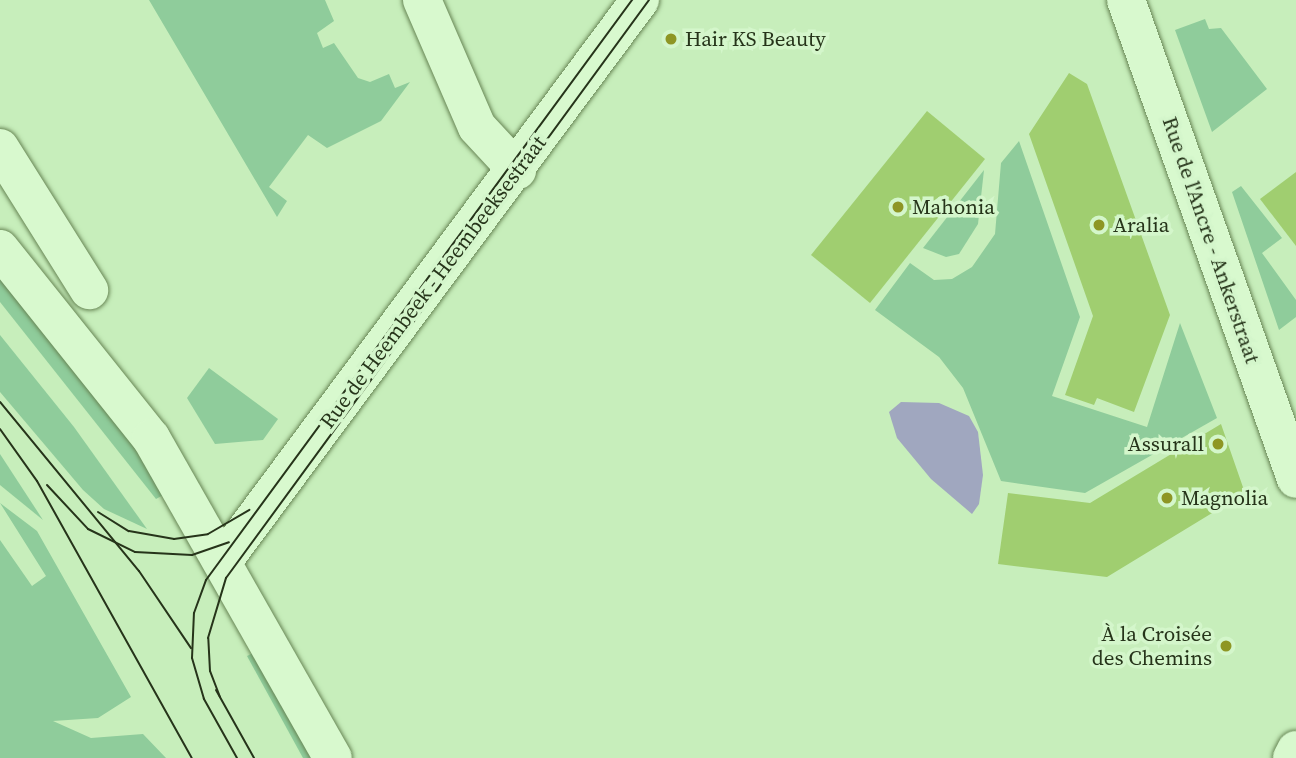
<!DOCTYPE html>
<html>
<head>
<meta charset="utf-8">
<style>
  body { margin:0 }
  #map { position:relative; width:1296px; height:758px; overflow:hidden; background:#c7eebb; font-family:"Source Serif 4",serif }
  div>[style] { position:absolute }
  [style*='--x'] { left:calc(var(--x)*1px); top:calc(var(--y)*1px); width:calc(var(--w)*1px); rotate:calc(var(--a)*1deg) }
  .green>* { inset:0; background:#8fcc9b }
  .water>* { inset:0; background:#a0a7bf }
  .building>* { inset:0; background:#a0ce70 }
  .roads { filter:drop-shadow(0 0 2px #688655) drop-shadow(0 0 2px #688655) }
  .minor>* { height:38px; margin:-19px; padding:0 19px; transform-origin:19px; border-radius:19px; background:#d8f9ce }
  .tram>* { height:2px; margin:-1px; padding:0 1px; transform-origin:1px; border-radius:1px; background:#26341a }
  .dots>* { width:19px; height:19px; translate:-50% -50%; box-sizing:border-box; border:4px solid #d4f6cb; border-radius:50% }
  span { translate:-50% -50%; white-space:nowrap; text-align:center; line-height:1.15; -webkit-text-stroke:7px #d4f6cb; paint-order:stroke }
  .poi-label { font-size:21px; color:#26341a }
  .left { translate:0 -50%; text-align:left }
  .right { translate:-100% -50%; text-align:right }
  .street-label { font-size:21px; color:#26341a }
</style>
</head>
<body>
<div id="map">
  <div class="green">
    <div style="clip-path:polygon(149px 0,325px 0,334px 21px,317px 33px,323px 48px,334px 43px,358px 78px,370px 82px,389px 74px,395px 88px,410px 82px,381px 121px,327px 148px,308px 135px,269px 187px,287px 201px,277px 217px)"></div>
    <div style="clip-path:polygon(1205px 19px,1209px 29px,1221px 28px,1267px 89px,1212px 132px,1175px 30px)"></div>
    <div style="clip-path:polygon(1019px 141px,1080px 317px,1052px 396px,1147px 427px,1180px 323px,1217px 418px,1085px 493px,1001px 481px,963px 388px,939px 357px,875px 310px,910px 263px,934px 280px,952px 279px,972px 267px,995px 234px,1001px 163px)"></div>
    <div style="clip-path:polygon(984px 170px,978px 224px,959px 254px,946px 257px,923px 248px)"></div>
    <div style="clip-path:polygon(1241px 186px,1282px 238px,1262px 253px,1296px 300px,1296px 317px,1279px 330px,1232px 192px)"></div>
    <div style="clip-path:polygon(0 276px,124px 432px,165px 494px,156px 499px,0 302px)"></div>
    <div style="clip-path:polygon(0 335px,74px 427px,147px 529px,104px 509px,83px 490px,0 392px)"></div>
    <div style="clip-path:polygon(209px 368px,278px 419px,263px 440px,215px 444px,187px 398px)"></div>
    <div style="clip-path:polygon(0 454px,43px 520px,0 485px)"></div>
    <div style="clip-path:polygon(0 503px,37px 531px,131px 697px,98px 718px,53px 721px,91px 738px,143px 734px,166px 758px,0 758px,0 540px,32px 586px,46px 576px)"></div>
    <div style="clip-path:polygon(255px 652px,314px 758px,303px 758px,247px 656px)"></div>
  </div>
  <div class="water">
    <div style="clip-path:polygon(901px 402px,939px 403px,969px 416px,978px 432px,983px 475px,979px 504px,972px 514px,931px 479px,897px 438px,889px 412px)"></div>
  </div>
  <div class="building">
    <div style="clip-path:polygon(1069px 73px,1087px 84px,1170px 315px,1134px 412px,1097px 398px,1094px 405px,1065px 395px,1093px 316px,1029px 134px)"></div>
    <div style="clip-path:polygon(927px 111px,985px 159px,870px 303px,811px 255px)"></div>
    <div style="clip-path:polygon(1296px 172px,1296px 246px,1260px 199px)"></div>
    <div style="clip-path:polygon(1221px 424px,1245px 493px,1107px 577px,998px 564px,1008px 493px,1090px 503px)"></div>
  </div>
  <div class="roads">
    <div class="minor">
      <div style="--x:422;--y:0;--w:138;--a:66.6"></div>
      <div style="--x:477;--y:127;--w:59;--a:47.1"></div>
      <div style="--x:1126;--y:0;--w:508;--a:70.46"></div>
      <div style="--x:0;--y:148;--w:168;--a:57.9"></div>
      <div style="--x:0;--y:249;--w:242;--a:51.4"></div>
      <div style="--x:151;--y:438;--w:368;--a:60.4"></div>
      <div style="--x:223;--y:561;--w:699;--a:-53.38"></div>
      <div style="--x:1292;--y:758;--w:9;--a:-63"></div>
    </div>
  </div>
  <div class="tram">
    <div style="--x:0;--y:402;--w:219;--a:50.6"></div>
    <div style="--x:139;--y:571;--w:93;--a:56"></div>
    <div style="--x:0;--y:429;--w:64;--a:54.6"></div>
    <div style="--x:37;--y:481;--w:317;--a:60.8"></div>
    <div style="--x:47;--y:485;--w:60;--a:47"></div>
    <div style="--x:88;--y:529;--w:52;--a:26.1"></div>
    <div style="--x:135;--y:552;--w:57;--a:3"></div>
    <div style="--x:192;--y:555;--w:39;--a:-19"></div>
    <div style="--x:98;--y:512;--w:36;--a:32"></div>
    <div style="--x:129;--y:531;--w:46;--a:10.1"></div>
    <div style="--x:174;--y:539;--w:34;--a:-8"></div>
    <div style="--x:208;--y:534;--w:48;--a:-30.3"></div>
    <div style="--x:216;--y:690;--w:78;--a:60.8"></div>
    <div style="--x:220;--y:697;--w:28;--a:-111"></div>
    <div style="--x:210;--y:671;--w:33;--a:-93"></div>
    <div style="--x:208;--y:638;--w:63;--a:-73.3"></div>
    <div style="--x:226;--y:578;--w:716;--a:-53.8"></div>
    <div style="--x:237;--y:758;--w:68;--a:-119.2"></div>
    <div style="--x:204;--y:699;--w:43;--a:-106.3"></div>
    <div style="--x:192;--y:658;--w:45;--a:-87.5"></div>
    <div style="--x:194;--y:613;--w:35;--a:-70"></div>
    <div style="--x:206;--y:580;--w:720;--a:-53.7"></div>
  </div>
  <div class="dots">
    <div style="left:671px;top:39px;background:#8e9624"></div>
    <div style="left:898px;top:207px;background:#8e9624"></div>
    <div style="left:1099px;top:225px;background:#8e9624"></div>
    <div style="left:1218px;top:444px;background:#8e9624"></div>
    <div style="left:1167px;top:498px;background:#8e9624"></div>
    <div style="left:1226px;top:646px;background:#8e9624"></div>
  </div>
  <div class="poi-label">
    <span class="left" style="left:685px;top:39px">Hair KS Beauty</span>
    <span class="left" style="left:912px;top:207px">Mahonia</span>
    <span class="left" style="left:1113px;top:225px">Aralia</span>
    <span class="right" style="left:1204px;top:444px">Assurall</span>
    <span class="left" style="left:1181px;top:498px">Magnolia</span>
    <span class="right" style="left:1212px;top:646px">À la Croisée<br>des Chemins</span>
  </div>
  <div class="street-label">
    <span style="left:1211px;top:240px;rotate:71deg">Rue de l'Ancre - Ankerstraat</span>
    <span style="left:433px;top:282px;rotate:-53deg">Rue de Heembeek - Heembeeksestraat</span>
  </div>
</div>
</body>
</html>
